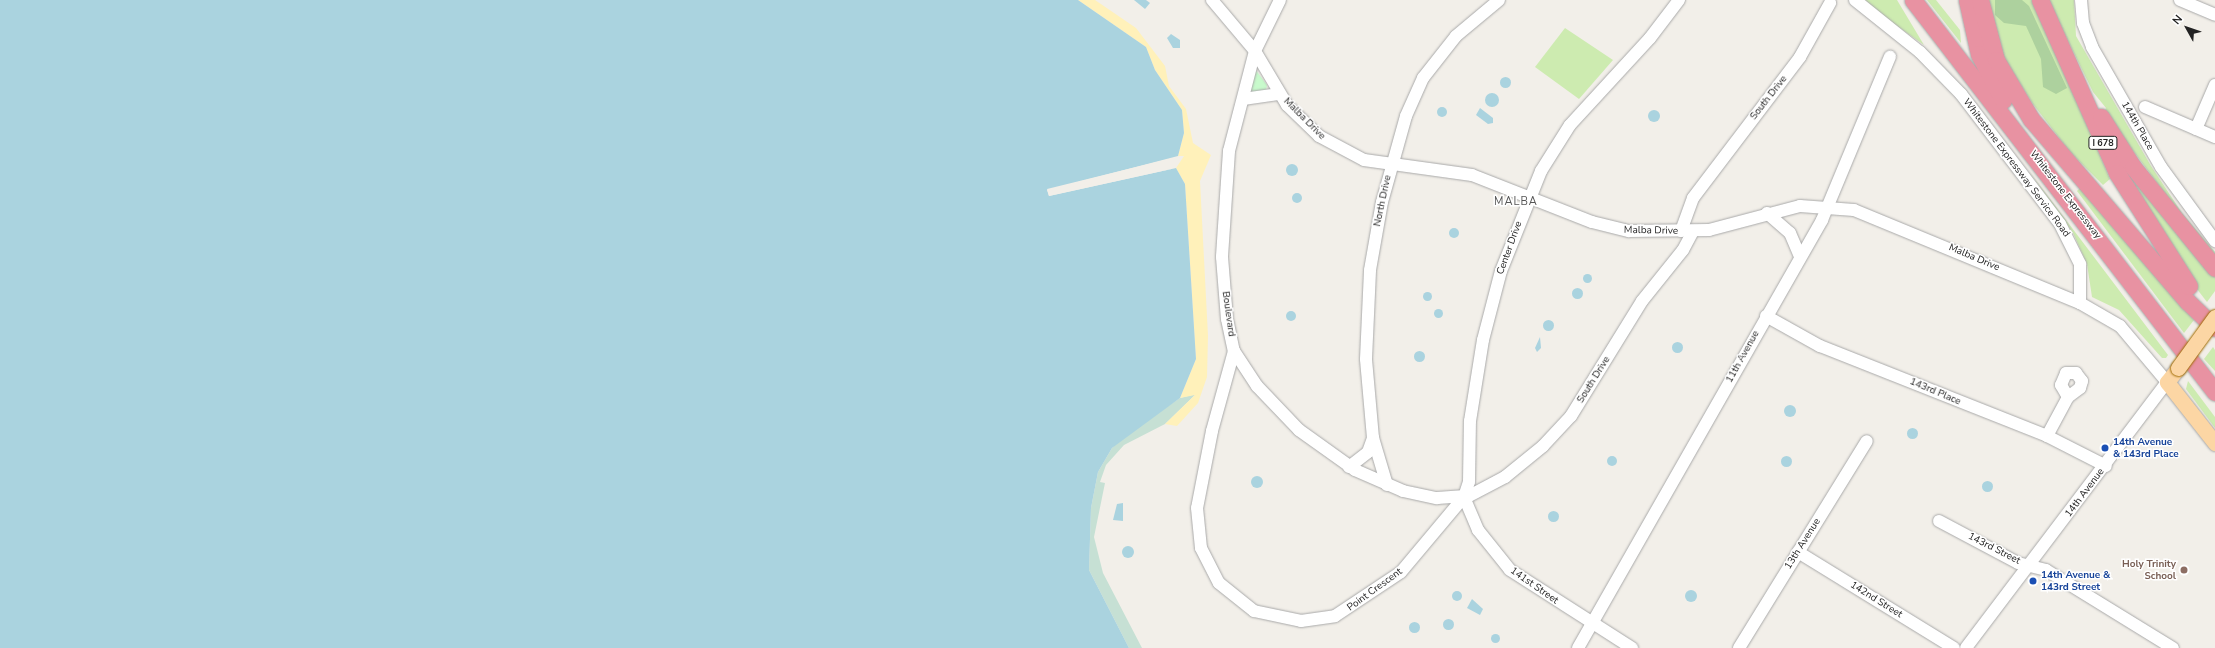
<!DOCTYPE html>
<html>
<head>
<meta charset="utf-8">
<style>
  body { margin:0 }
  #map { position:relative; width:2215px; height:648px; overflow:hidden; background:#f2efe9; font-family:"Nunito Sans",sans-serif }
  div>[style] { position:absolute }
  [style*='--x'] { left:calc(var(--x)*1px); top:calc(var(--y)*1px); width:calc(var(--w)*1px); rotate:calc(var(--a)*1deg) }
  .grass>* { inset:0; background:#cdebb0 }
  .forest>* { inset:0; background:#add19e }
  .wetland>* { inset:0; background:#c6e0d4 }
  .sand>* { inset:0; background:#fff1ba }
  .park>* { inset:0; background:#c8facc }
  .water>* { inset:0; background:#aad3df }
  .round { border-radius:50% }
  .pier>* { inset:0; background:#f2efe9 }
  .roads { filter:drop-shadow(0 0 1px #a9a9a9) drop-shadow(0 0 1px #a9a9a9) }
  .minor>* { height:12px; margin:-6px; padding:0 6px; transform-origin:6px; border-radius:6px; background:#fff }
  .major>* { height:15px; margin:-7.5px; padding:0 7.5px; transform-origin:7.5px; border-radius:7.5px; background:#fcd6a4 }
  .highway>* { height:17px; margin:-8.5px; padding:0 8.5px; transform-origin:8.5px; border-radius:8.5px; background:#e892a2 }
  .bridges { filter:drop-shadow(0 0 1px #a06b00) drop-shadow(0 0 1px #a06b00) }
  .major-bridge>* { height:15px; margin:-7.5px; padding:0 7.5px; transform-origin:7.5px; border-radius:7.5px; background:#fcd6a4 }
  .dots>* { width:11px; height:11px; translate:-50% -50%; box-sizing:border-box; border:2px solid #fff; border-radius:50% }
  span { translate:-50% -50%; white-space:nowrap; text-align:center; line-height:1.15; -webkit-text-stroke:3px #fff; paint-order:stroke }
  .shield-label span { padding:1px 3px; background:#fff; border:1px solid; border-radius:3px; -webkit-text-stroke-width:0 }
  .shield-label { font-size:9px; color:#222; font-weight:700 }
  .street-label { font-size:10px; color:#222 }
  .transit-label { font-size:10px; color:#164399; font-weight:700 }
  .left { translate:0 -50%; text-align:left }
  .education-label { font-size:10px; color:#785e54; font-weight:700 }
  .right { translate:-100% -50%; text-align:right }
  .neighbourhood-label { font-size:11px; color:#555; letter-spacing:1px }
  .north { position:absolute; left:2167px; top:8px; width:40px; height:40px; -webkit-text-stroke:3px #fff; paint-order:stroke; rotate:310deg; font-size:11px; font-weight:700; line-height:16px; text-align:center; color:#222 }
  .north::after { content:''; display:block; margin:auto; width:14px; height:18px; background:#222; clip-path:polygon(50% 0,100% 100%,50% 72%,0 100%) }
</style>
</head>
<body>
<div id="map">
  <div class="grass">
    <div style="clip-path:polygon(1865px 0,1897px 0,1924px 45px,1893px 23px)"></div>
    <div style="clip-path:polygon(1927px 0,1936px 0,1960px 30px,1961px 43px)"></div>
    <div style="clip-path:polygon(1984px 0,2033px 0,2110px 179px,2103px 185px,2070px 152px,2033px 104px,1999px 51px)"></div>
    <div style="clip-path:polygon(2048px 0,2074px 0,2076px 36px,2151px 166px,2182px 213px,2215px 252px,2215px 260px,2104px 112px,2106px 108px,2093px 92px)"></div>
    <div style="clip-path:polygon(1565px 28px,1613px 60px,1579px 99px,1535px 67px)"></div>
    <div style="clip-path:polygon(2126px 168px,2215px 277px,2215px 291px,2207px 302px,2176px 262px,2133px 193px)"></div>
    <div style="clip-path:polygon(2029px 171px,2168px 355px,2166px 358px,2162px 358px,2119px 310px,2092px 297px,2087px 264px,2073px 233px)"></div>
    <div style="clip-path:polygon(2080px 188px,2194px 320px,2184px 333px,2077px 191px)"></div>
    <div style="clip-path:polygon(2213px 347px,2215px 350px,2215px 371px,2204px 359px)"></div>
    <div style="clip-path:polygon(2188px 381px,2215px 417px,2215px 428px,2186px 389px)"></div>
  </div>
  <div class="forest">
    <div style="clip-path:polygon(1995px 0,2022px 0,2029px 6px,2067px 88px,2056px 94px,2043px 87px,2041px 59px,2026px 26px,2004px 23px,1995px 15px)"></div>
  </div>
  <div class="wetland">
    <div style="clip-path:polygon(1196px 394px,1165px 424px,1124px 445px,1106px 465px,1100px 482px,1105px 483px,1094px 537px,1103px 573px,1142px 648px,1129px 648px,1089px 570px,1091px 508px,1098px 472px,1112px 448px,1127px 434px,1180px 398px)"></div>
  </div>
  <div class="sand">
    <div style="clip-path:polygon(1078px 0,1095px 0,1136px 28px,1165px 66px,1169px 86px,1186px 109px,1193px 143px,1211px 155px,1200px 181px,1208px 336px,1207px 377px,1198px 403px,1177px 426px,1165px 424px,1195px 395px,1180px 398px,1196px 359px,1185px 184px,1176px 168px,1184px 156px,1178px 156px,1184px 133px,1182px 110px,1155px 70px,1146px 47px)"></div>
  </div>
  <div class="park">
    <div style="clip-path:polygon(1255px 69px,1267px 85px,1266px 90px,1251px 93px,1249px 89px)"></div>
  </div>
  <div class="water">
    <div style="clip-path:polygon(0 0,1078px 0,1146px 47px,1155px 70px,1182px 110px,1184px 133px,1178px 156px,1047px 190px,1049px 196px,1176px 168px,1185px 184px,1196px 359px,1180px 398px,1112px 448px,1098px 472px,1091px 508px,1089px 570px,1129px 648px,0 648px)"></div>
    <div style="clip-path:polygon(1134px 0,1146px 0,1150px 3px,1145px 9px)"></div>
    <div style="clip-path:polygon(1171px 34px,1180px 40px,1180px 48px,1173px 48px,1167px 38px)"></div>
    <div class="round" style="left:1499.5px;top:76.5px;width:11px;height:11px"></div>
    <div class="round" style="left:1485px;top:93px;width:14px;height:14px"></div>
    <div class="round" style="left:1437px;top:107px;width:10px;height:10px"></div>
    <div style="clip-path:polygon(1480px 108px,1493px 118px,1493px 123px,1488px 124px,1476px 115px)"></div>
    <div class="round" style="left:1648px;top:110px;width:12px;height:12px"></div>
    <div class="round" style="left:1286px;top:164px;width:12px;height:12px"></div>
    <div class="round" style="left:1292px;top:193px;width:10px;height:10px"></div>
    <div class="round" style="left:1449px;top:228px;width:10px;height:10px"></div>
    <div class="round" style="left:1582.5px;top:273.5px;width:9px;height:9px"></div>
    <div class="round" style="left:1571.5px;top:287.5px;width:11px;height:11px"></div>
    <div class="round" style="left:1422.5px;top:291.5px;width:9px;height:9px"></div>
    <div class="round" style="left:1433.5px;top:308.5px;width:9px;height:9px"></div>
    <div class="round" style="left:1286px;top:311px;width:10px;height:10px"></div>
    <div class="round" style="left:1542.5px;top:319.5px;width:11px;height:11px"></div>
    <div style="clip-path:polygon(1540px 337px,1541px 348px,1537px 352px,1535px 348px)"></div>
    <div class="round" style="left:1671.5px;top:341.5px;width:11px;height:11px"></div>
    <div class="round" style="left:1413.5px;top:350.5px;width:11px;height:11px"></div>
    <div class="round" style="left:1784px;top:405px;width:12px;height:12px"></div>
    <div class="round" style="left:1906.5px;top:427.5px;width:11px;height:11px"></div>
    <div class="round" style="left:1780.5px;top:455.5px;width:11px;height:11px"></div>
    <div class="round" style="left:1607px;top:456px;width:10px;height:10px"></div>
    <div class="round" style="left:1251px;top:476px;width:12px;height:12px"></div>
    <div class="round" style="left:1981.5px;top:480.5px;width:11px;height:11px"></div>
    <div style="clip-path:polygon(1123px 503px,1123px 521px,1113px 520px,1117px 504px)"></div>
    <div class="round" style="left:1547.5px;top:510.5px;width:11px;height:11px"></div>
    <div class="round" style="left:1122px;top:546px;width:12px;height:12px"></div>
    <div class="round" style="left:1685px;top:590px;width:12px;height:12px"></div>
    <div class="round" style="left:1452px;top:591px;width:10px;height:10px"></div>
    <div style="clip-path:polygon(1472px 599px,1483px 609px,1480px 615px,1467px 608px)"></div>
    <div class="round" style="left:1442.5px;top:618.5px;width:11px;height:11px"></div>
    <div class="round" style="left:1408.5px;top:621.5px;width:11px;height:11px"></div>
    <div class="round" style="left:1490.5px;top:633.5px;width:9px;height:9px"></div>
  </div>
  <div class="pier">
    <div style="clip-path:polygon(1181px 156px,1049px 191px,1176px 168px,1049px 196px,1047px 189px)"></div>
  </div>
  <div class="roads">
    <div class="minor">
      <div style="--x:1212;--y:0;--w:67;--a:49.9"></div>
      <div style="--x:1255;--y:51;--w:63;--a:59.3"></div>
      <div style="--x:1287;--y:105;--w:45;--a:44.1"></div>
      <div style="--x:1319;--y:136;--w:51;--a:28.1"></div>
      <div style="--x:1364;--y:160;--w:109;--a:7.9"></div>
      <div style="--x:1472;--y:175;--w:129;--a:21.4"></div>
      <div style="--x:1592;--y:222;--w:38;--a:14"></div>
      <div style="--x:1629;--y:231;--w:80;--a:-0.7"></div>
      <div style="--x:1709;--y:230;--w:94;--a:-14.8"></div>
      <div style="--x:1800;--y:206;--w:54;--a:4.2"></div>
      <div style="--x:1854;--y:210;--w:244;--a:22.4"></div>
      <div style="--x:2080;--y:303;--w:46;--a:29.9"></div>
      <div style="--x:2120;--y:326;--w:73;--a:50"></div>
      <div style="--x:2167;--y:382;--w:333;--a:127.1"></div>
      <div style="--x:1280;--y:0;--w:57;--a:116.1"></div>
      <div style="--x:1255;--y:51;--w:103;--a:104.6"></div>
      <div style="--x:1229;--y:151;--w:106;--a:93.8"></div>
      <div style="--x:1222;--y:257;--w:62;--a:85.4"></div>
      <div style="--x:1227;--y:319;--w:33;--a:78"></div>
      <div style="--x:1234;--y:351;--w:42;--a:56.7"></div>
      <div style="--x:1257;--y:386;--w:61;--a:46.3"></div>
      <div style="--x:1299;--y:430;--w:69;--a:35.5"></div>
      <div style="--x:1355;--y:470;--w:52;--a:23.6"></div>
      <div style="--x:1403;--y:491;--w:35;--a:12"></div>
      <div style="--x:1437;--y:498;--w:32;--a:-4"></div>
      <div style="--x:1469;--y:496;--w:41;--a:-27.8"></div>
      <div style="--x:1505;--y:477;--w:49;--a:-39.2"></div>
      <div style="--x:1543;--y:446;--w:41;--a:-47"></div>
      <div style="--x:1571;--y:416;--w:135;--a:-58.3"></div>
      <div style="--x:1642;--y:301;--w:65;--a:-51.2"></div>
      <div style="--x:1683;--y:250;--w:21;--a:-62"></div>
      <div style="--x:1855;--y:0;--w:83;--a:38.7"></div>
      <div style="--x:1920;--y:52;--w:59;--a:45.7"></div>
      <div style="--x:1961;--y:94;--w:163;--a:52.7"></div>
      <div style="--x:2060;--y:224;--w:45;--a:63.4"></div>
      <div style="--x:2080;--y:264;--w:39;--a:90"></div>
      <div style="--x:2081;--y:0;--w:23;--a:85"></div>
      <div style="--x:2083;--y:23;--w:26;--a:69"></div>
      <div style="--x:2092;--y:47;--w:138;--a:60.1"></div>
      <div style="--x:2161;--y:167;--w:92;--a:53.9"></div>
      <div style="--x:2180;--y:0;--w:38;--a:23"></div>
      <div style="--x:1243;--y:99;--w:37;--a:-8"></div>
      <div style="--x:2145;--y:107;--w:76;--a:23.2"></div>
      <div style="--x:2196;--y:129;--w:48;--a:-66.6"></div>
      <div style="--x:1767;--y:213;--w:30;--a:41"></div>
      <div style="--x:1790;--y:233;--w:26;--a:67"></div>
      <div style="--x:1681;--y:231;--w:35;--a:-70"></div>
      <div style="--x:1693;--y:198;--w:177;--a:-52.8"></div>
      <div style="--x:1800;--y:57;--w:62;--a:-60.9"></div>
      <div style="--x:1766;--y:316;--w:62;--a:29.1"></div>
      <div style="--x:1820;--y:346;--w:244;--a:21.6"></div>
      <div style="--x:2047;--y:436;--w:66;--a:27"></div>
      <div style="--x:1234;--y:351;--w:83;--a:105.4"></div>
      <div style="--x:1212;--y:431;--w:78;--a:101"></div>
      <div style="--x:1197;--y:508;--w:40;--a:84.3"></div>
      <div style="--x:1201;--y:548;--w:39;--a:63"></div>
      <div style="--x:1219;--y:583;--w:45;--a:38.7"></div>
      <div style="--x:1254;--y:611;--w:48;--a:12"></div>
      <div style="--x:1301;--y:621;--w:34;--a:-8"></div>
      <div style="--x:1335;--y:616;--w:79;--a:-33.7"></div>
      <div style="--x:1401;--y:572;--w:98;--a:-50"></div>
      <div style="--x:1464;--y:497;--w:16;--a:-72"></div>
      <div style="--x:1469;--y:482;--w:61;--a:-89.1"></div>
      <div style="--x:1470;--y:421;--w:82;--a:-80.9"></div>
      <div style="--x:1483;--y:340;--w:71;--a:-75.4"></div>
      <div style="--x:1501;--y:271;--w:108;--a:-68.2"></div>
      <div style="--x:1541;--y:171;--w:54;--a:-57.8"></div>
      <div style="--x:1570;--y:125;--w:118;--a:-47.4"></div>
      <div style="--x:1650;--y:38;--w:48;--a:-52.7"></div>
      <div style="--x:2066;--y:373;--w:10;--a:0"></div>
      <div style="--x:2076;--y:373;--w:10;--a:53"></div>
      <div style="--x:2082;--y:381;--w:7;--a:106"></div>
      <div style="--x:2080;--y:388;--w:15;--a:143"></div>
      <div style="--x:2068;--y:397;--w:14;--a:-120"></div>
      <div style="--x:2061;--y:385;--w:13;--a:-67"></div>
      <div style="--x:2047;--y:436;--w:44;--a:-61.7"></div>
      <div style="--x:1349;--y:467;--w:24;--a:-38"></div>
      <div style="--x:1368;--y:452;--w:15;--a:-70"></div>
      <div style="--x:1387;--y:485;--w:49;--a:-106.6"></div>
      <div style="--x:1373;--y:438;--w:79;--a:-95.1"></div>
      <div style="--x:1366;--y:359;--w:89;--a:-87.4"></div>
      <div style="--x:1370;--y:270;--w:69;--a:-80"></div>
      <div style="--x:1382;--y:202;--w:89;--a:-74.4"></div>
      <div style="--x:1406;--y:116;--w:42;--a:-65.9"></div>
      <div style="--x:1423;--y:78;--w:53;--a:-51.8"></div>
      <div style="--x:1456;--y:36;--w:56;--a:-39.9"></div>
      <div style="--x:1464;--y:497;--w:36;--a:67"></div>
      <div style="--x:1478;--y:530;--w:51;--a:51.3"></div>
      <div style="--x:1510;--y:570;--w:145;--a:32.6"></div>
      <div style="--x:1939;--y:521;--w:89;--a:28"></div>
      <div style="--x:2018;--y:563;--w:29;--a:14"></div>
      <div style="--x:2046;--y:570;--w:149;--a:31.6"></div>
      <div style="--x:1798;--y:552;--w:183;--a:31.6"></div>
      <div style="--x:1578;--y:648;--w:493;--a:-60.3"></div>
      <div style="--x:1822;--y:220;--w:177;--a:-67.4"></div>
      <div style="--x:1739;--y:648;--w:243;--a:-58.3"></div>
    </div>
    <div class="major">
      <div style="--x:2178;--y:368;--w:18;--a:128"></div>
      <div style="--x:2167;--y:382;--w:78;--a:51.8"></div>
    </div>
    <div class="highway">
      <div style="--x:1913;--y:0;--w:495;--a:52.4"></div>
      <div style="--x:1967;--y:0;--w:55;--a:77.5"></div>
      <div style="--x:1979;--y:54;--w:52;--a:62.4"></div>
      <div style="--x:1980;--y:0;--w:62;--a:75.1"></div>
      <div style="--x:1996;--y:60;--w:69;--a:59.3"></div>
      <div style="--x:2031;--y:119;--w:241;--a:49.4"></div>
      <div style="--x:2188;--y:302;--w:37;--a:44"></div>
      <div style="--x:2040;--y:0;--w:189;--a:66"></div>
      <div style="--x:2117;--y:173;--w:134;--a:57.5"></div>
      <div style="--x:2101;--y:117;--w:59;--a:57.4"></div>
      <div style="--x:2133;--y:167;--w:130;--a:50.9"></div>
    </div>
  </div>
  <div class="bridges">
    <div class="major-bridge">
      <div style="--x:2178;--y:368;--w:63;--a:-54"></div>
    </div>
  </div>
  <div class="dots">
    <div style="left:2105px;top:448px;background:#1a4fb4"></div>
    <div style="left:2184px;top:570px;background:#8d6e63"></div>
    <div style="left:2033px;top:581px;background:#1a4fb4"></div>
  </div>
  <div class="shield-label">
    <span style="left:2103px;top:143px">I 678</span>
  </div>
  <div class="street-label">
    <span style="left:1769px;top:98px;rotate:-52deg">South Drive</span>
    <span style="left:1304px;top:119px;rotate:45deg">Malba Drive</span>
    <span style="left:2137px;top:126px;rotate:60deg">144th Place</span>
    <span style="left:2016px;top:168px;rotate:53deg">Whitestone Expressway Service Road</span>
    <span style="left:2065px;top:195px;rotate:52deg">Whitestone Expressway</span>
    <span style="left:1383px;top:201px;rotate:-78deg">North Drive</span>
    <span style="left:1651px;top:231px;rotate:1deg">Malba Drive</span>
    <span style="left:1510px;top:248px;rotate:-70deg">Center Drive</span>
    <span style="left:1974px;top:258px;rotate:23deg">Malba Drive</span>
    <span style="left:1228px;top:314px;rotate:82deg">Boulevard</span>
    <span style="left:1743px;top:357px;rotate:-61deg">11th Avenue</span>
    <span style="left:1594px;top:380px;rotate:-58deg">South Drive</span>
    <span style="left:1935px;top:392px;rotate:23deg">143rd Place</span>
    <span style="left:2085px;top:493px;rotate:-53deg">14th Avenue</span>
    <span style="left:1803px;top:544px;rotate:-58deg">13th Avenue</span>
    <span style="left:1994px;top:549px;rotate:27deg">143rd Street</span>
    <span style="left:1534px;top:586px;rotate:35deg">141st Street</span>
    <span style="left:1375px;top:590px;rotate:-36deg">Point Crescent</span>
    <span style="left:1876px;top:600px;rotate:32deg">142nd Street</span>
  </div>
  <div class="transit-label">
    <span class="left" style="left:2113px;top:448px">14th Avenue<br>&amp; 143rd Place</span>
    <span class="left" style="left:2041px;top:581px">14th Avenue &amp;<br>143rd Street</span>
  </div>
  <div class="education-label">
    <span class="right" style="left:2176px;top:570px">Holy Trinity<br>School</span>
  </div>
  <div class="neighbourhood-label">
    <span style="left:1516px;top:202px">MALBA</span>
  </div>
  <div class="north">N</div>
</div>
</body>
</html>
